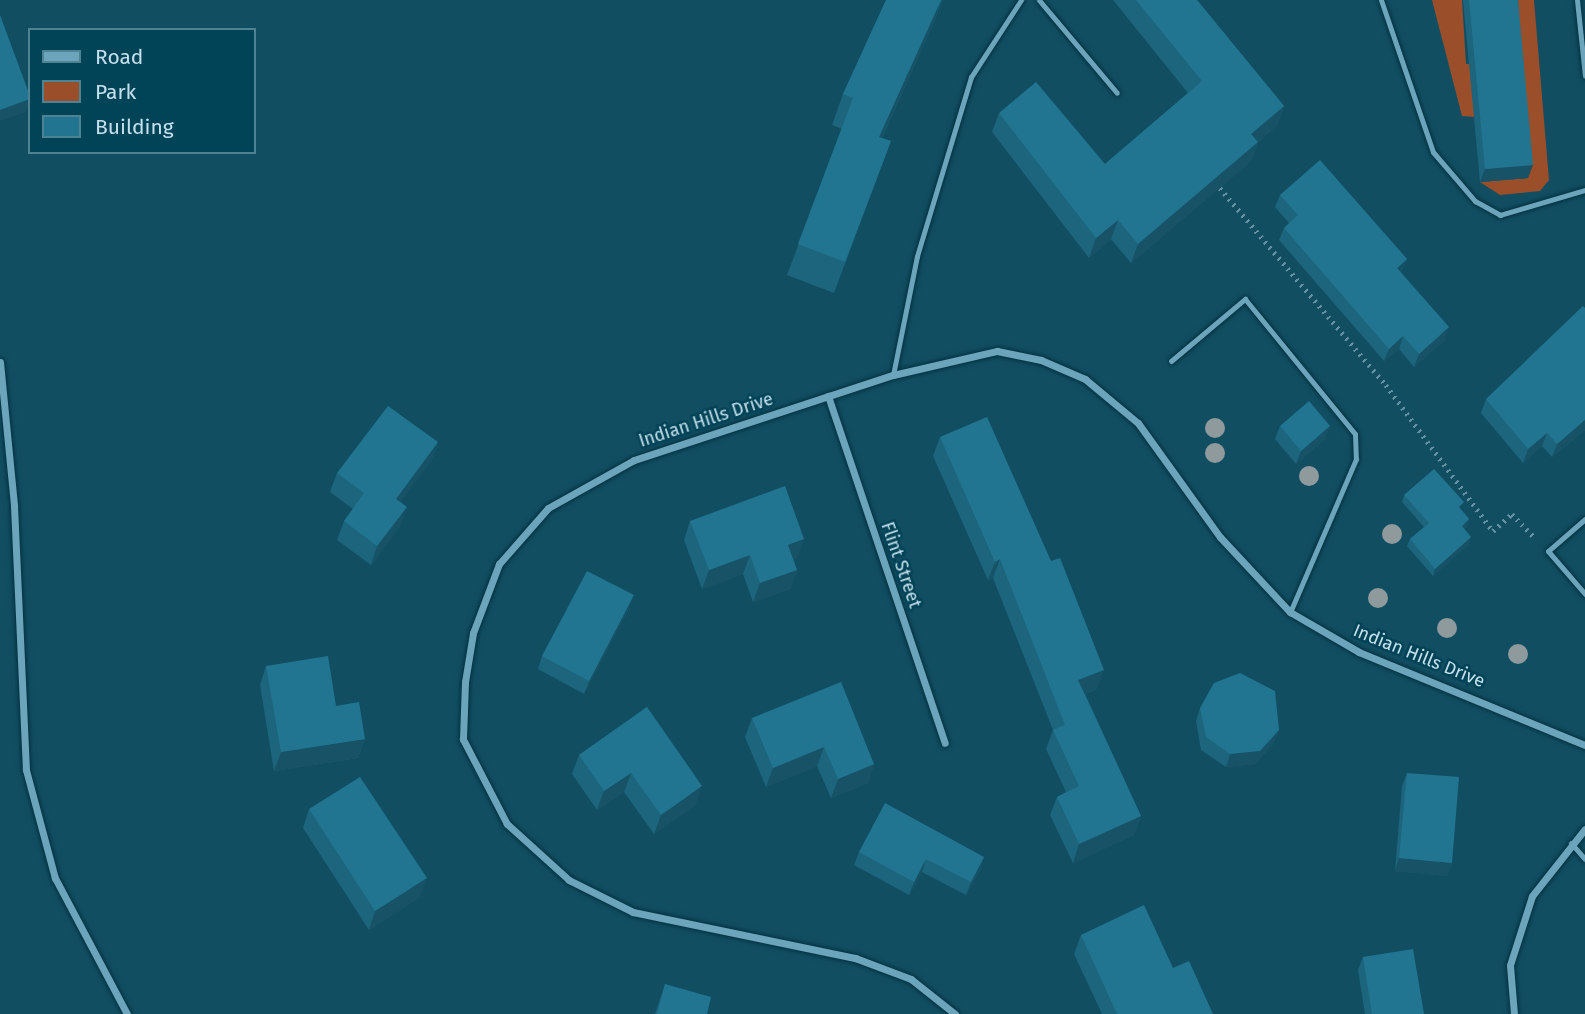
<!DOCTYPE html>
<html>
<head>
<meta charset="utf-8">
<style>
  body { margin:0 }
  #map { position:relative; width:1585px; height:1014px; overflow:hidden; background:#124e62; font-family:"Fira Sans",sans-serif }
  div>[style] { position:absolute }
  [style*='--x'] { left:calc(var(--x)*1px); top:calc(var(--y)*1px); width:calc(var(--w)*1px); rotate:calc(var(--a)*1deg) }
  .green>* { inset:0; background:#9a4e29 }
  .path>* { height:4.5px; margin-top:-2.25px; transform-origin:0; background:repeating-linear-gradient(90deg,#6592a2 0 2px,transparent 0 7px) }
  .roads { filter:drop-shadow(0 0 2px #043241) drop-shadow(0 0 2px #043241) }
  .lane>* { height:5px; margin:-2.5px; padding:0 2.5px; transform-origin:2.5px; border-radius:2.5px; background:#6ca5bb }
  .street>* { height:7px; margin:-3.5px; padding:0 3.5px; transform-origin:3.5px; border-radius:3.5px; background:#6ca5bb }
  .trees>* { width:20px; height:20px; margin:-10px; border-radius:50%; background:#8e9a9c }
  .wall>* { inset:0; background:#1c657d }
  .shaded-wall>* { inset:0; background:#175266 }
  .building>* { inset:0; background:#217591 }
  span { translate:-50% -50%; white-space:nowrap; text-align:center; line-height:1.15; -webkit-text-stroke:5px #014357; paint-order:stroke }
  .street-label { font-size:18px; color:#c4e0ec }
  .legend { position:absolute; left:28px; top:28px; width:228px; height:126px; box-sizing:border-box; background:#014357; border:2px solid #4f8293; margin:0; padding:9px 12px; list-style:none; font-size:21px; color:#c4e0ec }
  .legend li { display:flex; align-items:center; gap:14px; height:35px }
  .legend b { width:35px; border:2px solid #4f8293 }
</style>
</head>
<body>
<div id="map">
  <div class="green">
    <div style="clip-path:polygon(1432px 0,1462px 0,1466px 64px,1515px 61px,1511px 0,1534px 0,1549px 180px,1540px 191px,1500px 195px,1480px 182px,1528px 178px,1474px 117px,1462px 116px)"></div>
  </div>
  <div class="path">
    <div style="--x:1220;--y:188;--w:258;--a:49.9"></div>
    <div style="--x:1386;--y:385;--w:181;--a:53.8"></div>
    <div style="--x:1493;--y:531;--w:25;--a:-42"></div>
    <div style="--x:1512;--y:514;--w:33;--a:46"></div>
  </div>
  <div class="roads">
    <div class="lane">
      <div style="--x:1039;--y:0;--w:121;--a:50"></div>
      <div style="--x:1381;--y:0;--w:161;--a:71.1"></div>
      <div style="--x:1433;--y:152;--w:65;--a:49.4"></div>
      <div style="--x:1475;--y:201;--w:29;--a:29"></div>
      <div style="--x:1500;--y:215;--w:89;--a:-16.4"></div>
      <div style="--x:1577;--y:0;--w:76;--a:84"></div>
      <div style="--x:1171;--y:361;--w:97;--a:-40"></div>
      <div style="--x:1245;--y:299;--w:174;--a:50.8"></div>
      <div style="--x:1355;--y:434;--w:25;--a:88"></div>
      <div style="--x:1356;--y:459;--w:167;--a:113.3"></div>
      <div style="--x:893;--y:375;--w:121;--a:-78.6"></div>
      <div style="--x:917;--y:256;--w:187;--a:-73.2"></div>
      <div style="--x:971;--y:77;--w:92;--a:-57"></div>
      <div style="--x:1585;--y:519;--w:49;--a:139.1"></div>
      <div style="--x:1548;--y:551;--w:57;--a:49.3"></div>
      <div style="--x:1571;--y:843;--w:21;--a:49"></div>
    </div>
    <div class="street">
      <div style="--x:0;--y:362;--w:145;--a:84.4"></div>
      <div style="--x:14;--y:506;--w:264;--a:87.4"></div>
      <div style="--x:26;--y:770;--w:112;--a:75"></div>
      <div style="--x:55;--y:878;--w:154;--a:62.1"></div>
      <div style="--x:828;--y:396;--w:366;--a:71.4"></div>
      <div style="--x:955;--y:1014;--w:56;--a:-141.5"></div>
      <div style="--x:911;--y:979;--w:60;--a:-159.4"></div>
      <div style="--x:855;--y:958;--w:227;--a:-168.3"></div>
      <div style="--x:633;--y:912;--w:72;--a:-153.4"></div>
      <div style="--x:569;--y:880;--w:84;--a:-137.9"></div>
      <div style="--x:507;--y:824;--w:96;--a:-117.4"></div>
      <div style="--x:463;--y:739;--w:57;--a:-88"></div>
      <div style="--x:465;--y:682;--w:50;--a:-80.7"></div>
      <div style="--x:473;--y:633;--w:74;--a:-69.4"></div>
      <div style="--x:499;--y:564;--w:74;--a:-48.8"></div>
      <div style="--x:548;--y:508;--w:98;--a:-29.2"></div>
      <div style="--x:634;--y:460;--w:273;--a:-18.2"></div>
      <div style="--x:893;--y:375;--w:107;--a:-13"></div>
      <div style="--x:997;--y:351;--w:45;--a:11.6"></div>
      <div style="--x:1041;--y:360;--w:48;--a:23.4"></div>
      <div style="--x:1085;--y:379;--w:69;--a:39.7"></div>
      <div style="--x:1138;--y:423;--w:140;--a:54.3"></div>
      <div style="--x:1220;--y:537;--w:103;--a:47"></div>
      <div style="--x:1290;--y:612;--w:80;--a:30.1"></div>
      <div style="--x:1359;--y:652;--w:244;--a:22.4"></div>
      <div style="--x:1514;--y:1014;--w:49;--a:-94.7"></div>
      <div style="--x:1510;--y:965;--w:72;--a:-72.3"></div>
      <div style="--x:1532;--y:896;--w:85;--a:-51.7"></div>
    </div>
  </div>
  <div class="trees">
    <div style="left:1215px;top:428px"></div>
    <div style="left:1215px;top:453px"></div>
    <div style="left:1309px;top:476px"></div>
    <div style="left:1392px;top:534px"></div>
    <div style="left:1378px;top:598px"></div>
    <div style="left:1447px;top:628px"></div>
    <div style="left:1518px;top:654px"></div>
  </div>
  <div class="wall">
    <div style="clip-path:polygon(886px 0,942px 0,934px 22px,882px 138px,891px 141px,834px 293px,787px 275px,842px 129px,832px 125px,843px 94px)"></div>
    <div style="clip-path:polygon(1113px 0,1197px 0,1284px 106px,1277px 125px,1258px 142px,1251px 161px,1131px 263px,1111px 239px,1089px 258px,992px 132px,999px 113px,1105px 164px,1188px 93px)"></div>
    <div style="clip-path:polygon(1463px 0,1518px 0,1528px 178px,1480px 182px)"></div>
    <div style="clip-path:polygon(1280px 195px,1407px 259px,1401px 273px,1445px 340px,1414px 367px,1399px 349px,1384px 361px,1279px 240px,1284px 228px,1289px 223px,1275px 207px)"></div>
    <div style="clip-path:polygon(1486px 399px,1585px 430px,1552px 457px,1542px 446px,1523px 463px,1481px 413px)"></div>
    <div style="clip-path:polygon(1280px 426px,1325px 439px,1296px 464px,1275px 439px)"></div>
    <div style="clip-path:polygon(940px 437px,1097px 689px,1085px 694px,1141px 816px,1134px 835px,1073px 863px,1050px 815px,1057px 797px,1066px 792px,1046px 749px,1053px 730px,993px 578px,988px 580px,933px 456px)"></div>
    <div style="clip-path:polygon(438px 442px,431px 461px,400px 502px,400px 526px,371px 565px,337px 540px,344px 521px,353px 509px,330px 492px,337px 473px)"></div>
    <div style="clip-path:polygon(1404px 495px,1461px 510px,1469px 519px,1467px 526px,1464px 529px,1469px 544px,1433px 576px,1407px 546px,1410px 539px,1424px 527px,1402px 502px)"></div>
    <div style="clip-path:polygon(690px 521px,797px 558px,793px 559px,797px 570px,790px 589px,753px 602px,743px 574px,702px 589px,684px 540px)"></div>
    <div style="clip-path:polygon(629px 608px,584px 694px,538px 669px,542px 656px)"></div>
    <div style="clip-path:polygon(266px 666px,336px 706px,365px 739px,358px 758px,274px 771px,260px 685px)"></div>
    <div style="clip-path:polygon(647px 707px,696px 805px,654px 834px,624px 792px,597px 810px,572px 774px,579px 755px)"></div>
    <div style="clip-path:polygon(1200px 708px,1274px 743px,1255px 764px,1226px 767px,1201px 750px,1196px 721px)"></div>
    <div style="clip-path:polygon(752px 718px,874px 764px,868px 783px,831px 798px,817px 766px,766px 787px,745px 737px)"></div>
    <div style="clip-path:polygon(1407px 773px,1452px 863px,1447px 876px,1395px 871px,1402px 786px)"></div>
    <div style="clip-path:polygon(309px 809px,420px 897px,369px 930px,303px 828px)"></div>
    <div style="clip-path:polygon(859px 852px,984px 857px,980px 870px,966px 895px,922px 872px,909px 895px,854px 865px)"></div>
    <div style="clip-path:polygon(1081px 935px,1173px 968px,1213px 1014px,1102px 1014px,1074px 954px)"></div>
    <div style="clip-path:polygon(1363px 957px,1424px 1014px,1365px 1014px,1358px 970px)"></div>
    <div style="clip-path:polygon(665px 984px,707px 1014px,655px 1014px)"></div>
  </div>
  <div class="shaded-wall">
    <div style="clip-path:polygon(941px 0,934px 22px,868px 168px,879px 137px)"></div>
    <div style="clip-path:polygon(30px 99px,26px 112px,0 121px,0 110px)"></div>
    <div style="clip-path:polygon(1284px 106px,1277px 125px,1252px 147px,1258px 142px,1251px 161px,1131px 263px,1138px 244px,1251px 134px)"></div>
    <div style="clip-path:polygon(1533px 165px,1528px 178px,1480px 182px,1485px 169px)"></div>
    <div style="clip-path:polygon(1118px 220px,1111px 239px,1089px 258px,1096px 238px)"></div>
    <div style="clip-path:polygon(1407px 259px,1402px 272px,1393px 280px,1397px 268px)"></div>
    <div style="clip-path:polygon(1449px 327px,1445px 340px,1414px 367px,1419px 354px)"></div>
    <div style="clip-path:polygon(1403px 336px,1399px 349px,1384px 361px,1389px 349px)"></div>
    <div style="clip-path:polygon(1585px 420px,1585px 430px,1552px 457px,1557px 444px)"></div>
    <div style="clip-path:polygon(1330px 426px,1325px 439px,1296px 464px,1301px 451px)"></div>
    <div style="clip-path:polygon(1547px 433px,1542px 446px,1523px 463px,1528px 449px)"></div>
    <div style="clip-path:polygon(438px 442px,431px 461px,389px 518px,396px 499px)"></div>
    <div style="clip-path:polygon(407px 507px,400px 526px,371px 565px,377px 546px)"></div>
    <div style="clip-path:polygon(1469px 519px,1467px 526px,1459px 533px,1462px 526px)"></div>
    <div style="clip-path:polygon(1471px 537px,1469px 544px,1433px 576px,1435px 569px)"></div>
    <div style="clip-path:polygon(804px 539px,797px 558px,781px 564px,788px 545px)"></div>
    <div style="clip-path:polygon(750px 555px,743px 574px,702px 589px,709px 570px)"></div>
    <div style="clip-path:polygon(1000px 559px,993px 578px,988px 580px,995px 562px)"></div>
    <div style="clip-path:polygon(797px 570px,790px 589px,753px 602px,760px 583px)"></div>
    <div style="clip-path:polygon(634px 595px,629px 608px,584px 694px,589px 681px)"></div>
    <div style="clip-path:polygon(1104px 670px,1097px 689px,1071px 699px,1078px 680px)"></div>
    <div style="clip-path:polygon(1279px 730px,1274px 743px,1255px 764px,1226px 767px,1230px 754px)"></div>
    <div style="clip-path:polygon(365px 739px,358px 758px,274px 771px,281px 752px)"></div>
    <div style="clip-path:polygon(824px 747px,817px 766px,766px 787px,773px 768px)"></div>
    <div style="clip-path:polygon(874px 764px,868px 783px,831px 798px,838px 779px)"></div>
    <div style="clip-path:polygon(631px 773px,624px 792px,597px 810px,604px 791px)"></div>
    <div style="clip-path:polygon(702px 786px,696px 805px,654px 834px,661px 815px)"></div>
    <div style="clip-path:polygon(1141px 816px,1134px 835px,1073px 863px,1079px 844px)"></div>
    <div style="clip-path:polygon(984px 857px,980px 870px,966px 895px,971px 882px)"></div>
    <div style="clip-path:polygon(1399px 858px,1452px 863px,1447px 876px,1395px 871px)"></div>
    <div style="clip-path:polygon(926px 859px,922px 872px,909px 895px,914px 882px)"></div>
    <div style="clip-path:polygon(427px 878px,420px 897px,369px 930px,375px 911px)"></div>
  </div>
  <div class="building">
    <div style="clip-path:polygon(886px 0,941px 0,879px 137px,891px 141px,845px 262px,798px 244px,853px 98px,843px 94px)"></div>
    <div style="clip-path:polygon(1136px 0,1197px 0,1284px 106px,1251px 134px,1258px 142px,1138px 244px,1118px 220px,1096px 238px,999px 113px,1036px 82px,1105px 164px,1202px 81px)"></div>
    <div style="clip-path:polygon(1469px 0,1518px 0,1533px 165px,1485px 169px)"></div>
    <div style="clip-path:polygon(0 15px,30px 96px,30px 99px,0 110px)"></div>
    <div style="clip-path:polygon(1320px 160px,1407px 259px,1397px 268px,1449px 327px,1419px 354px,1403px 336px,1389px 349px,1284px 228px,1298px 215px,1280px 195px)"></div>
    <div style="clip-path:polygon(1583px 306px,1585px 308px,1585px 420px,1557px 444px,1547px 433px,1528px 449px,1486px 399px)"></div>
    <div style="clip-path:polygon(1309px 401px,1330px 426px,1301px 451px,1280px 426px)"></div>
    <div style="clip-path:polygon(388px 406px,438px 442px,396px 499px,407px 507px,377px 546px,344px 521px,364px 493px,337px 473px)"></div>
    <div style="clip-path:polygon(987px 417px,1051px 561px,1060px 558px,1104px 670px,1078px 680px,1141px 816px,1079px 844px,1057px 797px,1079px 786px,1053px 730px,1065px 725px,1000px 559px,995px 562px,940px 437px)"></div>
    <div style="clip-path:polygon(1434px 469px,1464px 502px,1459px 507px,1469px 519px,1462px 526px,1471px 537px,1435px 569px,1410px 539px,1429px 523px,1404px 495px)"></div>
    <div style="clip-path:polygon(785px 486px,804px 539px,788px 545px,797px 570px,760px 583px,750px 555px,709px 570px,690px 521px)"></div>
    <div style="clip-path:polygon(587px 571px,634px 595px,589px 681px,542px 656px)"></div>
    <div style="clip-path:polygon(328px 656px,336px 706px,359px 702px,365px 739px,281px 752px,266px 666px)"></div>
    <div style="clip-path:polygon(1240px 673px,1275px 691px,1279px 730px,1260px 751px,1230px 754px,1206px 737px,1200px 708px,1214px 683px)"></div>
    <div style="clip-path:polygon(841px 682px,874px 764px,838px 779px,824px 747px,773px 768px,752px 718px)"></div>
    <div style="clip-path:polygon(647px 707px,702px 786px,661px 815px,631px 773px,604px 791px,579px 755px)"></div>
    <div style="clip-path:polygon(1407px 773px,1459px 777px,1452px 863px,1399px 858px)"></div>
    <div style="clip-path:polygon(360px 777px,427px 878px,375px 911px,309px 809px)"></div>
    <div style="clip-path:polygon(885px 803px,984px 857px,971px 882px,926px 859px,914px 882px,859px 852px)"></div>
    <div style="clip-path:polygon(1144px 905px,1173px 968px,1189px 961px,1213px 1014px,1117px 1014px,1081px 935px)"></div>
    <div style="clip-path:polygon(1413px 949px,1424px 1014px,1372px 1014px,1363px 957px)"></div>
    <div style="clip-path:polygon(665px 984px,711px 997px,707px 1014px,657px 1014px)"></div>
  </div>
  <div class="street-label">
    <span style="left:706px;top:420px;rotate:-18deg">Indian Hills Drive</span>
    <span style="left:901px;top:565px;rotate:71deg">Flint Street</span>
    <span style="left:1419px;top:656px;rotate:22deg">Indian Hills Drive</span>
  </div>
  <ul class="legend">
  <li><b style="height:9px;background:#6ca5bb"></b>Road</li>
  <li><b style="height:19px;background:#9a4e29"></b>Park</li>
  <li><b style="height:19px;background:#217591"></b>Building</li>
  </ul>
</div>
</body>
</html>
